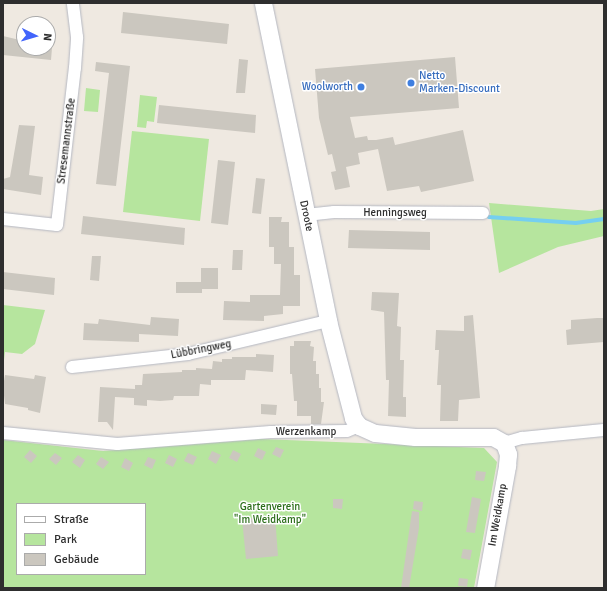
<!DOCTYPE html>
<html>
<head>
<meta charset="utf-8">
<style>
  body { margin:0 }
  #map { position:relative; width:607px; height:591px; overflow:hidden; background:#efe9e1; font-family:Signika,sans-serif }
  div>[style] { position:absolute }
  [style*='--x'] { left:calc(var(--x)*1px); top:calc(var(--y)*1px); width:calc(var(--w)*1px); rotate:calc(var(--a)*1deg) }
  .green>* { inset:0; background:#b6e59e }
  .stream>* { height:3.5px; margin:-1.75px; padding:0 1.75px; transform-origin:1.75px; border-radius:1.75px; background:#75cff0 }
  .building>* { inset:0; background:#cbc7bf }
  .roads { filter:drop-shadow(0 0 1px #b4b7c1) drop-shadow(0 0 1px #b4b7c1) }
  .street>* { height:12px; margin:-6px; padding:0 6px; transform-origin:6px; border-radius:6px; background:#fff }
  .secondary>* { height:17px; margin:-8.5px; padding:0 8.5px; transform-origin:8.5px; border-radius:8.5px; background:#fff }
  .dots>* { width:11px; height:11px; translate:-50% -50%; box-sizing:border-box; border:2px solid #fff; border-radius:50% }
  span { translate:-50% -50%; white-space:nowrap; text-align:center; line-height:1.15; -webkit-text-stroke:3px #fff; paint-order:stroke }
  .shop-label { font-size:11px; color:#366cbe }
  .left { translate:0 -50%; text-align:left }
  .right { translate:-100% -50%; text-align:right }
  .street-label { font-size:11px; color:#2e2e2e }
  .park-label { font-size:11px; color:#2c6e1b }
  .frame { position:absolute; inset:0; border:4px solid #2e2e2e; pointer-events:none }
  .legend { position:absolute; left:16px; top:503px; width:130px; height:72px; box-sizing:border-box; background:#fff; border:1px solid #ababab; margin:0; padding:5px 7px; list-style:none; font-size:12px; color:#2e2e2e }
  .legend li { display:flex; align-items:center; gap:8px; height:20px }
  .legend b { width:20px; border:1px solid #ababab }
  .north { position:absolute; left:16px; top:16px; width:40px; height:40px; box-sizing:border-box; background:#fff; border:1px solid #ababab; border-radius:50%; rotate:95deg; font-size:11px; font-weight:700; line-height:16px; text-align:center; color:#2e2e2e }
  .north::after { content:''; display:block; margin:auto; width:14px; height:18px; background:#4264fb; clip-path:polygon(50% 0,100% 100%,50% 72%,0 100%) }
</style>
</head>
<body>
<div id="map">
  <div class="green">
    <div style="clip-path:polygon(86px 88px,100px 90px,98px 112px,84px 111px)"></div>
    <div style="clip-path:polygon(140px 95px,157px 97px,154px 122px,147px 121px,146px 128px,137px 127px)"></div>
    <div style="clip-path:polygon(132px 131px,209px 139px,200px 221px,123px 212px)"></div>
    <div style="clip-path:polygon(489px 203px,591px 211px,604px 209px,604px 236px,558px 247px,499px 273px)"></div>
    <div style="clip-path:polygon(3px 305px,45px 310px,35px 344px,22px 354px,5px 352px,3px 368px)"></div>
    <div style="clip-path:polygon(evenodd,262px 439px,484px 448px,497px 462px,474px 588px,3px 588px,3px 440px,103px 451px,262px 439px,17px 504px,145px 504px,145px 574px,17px 574px,17px 504px)"></div>
  </div>
  <div class="stream">
    <div style="--x:489;--y:217;--w:87;--a:3.9"></div>
    <div style="--x:576;--y:223;--w:28;--a:-8"></div>
  </div>
  <div class="building">
    <div style="clip-path:polygon(123px 12px,229px 24px,227px 44px,121px 33px)"></div>
    <div style="clip-path:polygon(3px 36px,24px 41px,24px 48px,52px 48px,51px 60px,3px 55px)"></div>
    <div style="clip-path:polygon(455px 57px,459px 108px,350px 117px,355px 138px,367px 136px,368px 140px,376px 140px,393px 137px,395px 145px,463px 130px,474px 181px,421px 192px,419px 186px,387px 191px,378px 149px,358px 153px,360px 164px,346px 167px,350px 187px,335px 190px,331px 172px,336px 171px,332px 154px,328px 155px,319px 118px,315px 69px)"></div>
    <div style="clip-path:polygon(239px 59px,248px 60px,245px 93px,236px 93px)"></div>
    <div style="clip-path:polygon(96px 62px,130px 66px,116px 186px,96px 184px,109px 73px,95px 71px)"></div>
    <div style="clip-path:polygon(159px 105px,256px 115px,255px 133px,157px 123px)"></div>
    <div style="clip-path:polygon(19px 125px,35px 126px,29px 175px,43px 177px,41px 195px,3px 189px,3px 179px,10px 177px)"></div>
    <div style="clip-path:polygon(218px 160px,235px 162px,228px 225px,211px 223px)"></div>
    <div style="clip-path:polygon(256px 178px,265px 179px,261px 214px,252px 213px)"></div>
    <div style="clip-path:polygon(83px 216px,185px 228px,184px 245px,81px 234px)"></div>
    <div style="clip-path:polygon(269px 217px,282px 217px,281px 222px,289px 222px,289px 247px,294px 247px,294px 275px,300px 275px,300px 306px,283px 306px,283px 314px,264px 316px,264px 321px,223px 320px,224px 301px,250px 302px,250px 295px,280px 295px,281px 264px,274px 264px,274px 247px,269px 247px)"></div>
    <div style="clip-path:polygon(349px 230px,430px 232px,430px 250px,348px 248px)"></div>
    <div style="clip-path:polygon(233px 250px,243px 250px,242px 270px,232px 270px)"></div>
    <div style="clip-path:polygon(92px 256px,101px 256px,99px 281px,90px 280px)"></div>
    <div style="clip-path:polygon(201px 268px,218px 268px,218px 289px,202px 289px,202px 293px,176px 293px,176px 282px,201px 282px)"></div>
    <div style="clip-path:polygon(3px 272px,55px 278px,54px 295px,3px 289px)"></div>
    <div style="clip-path:polygon(372px 292px,399px 293px,397px 326px,401px 327px,400px 360px,404px 360px,403px 397px,406px 397px,406px 417px,388px 416px,389px 380px,386px 380px,384px 312px,371px 310px)"></div>
    <div style="clip-path:polygon(473px 315px,480px 398px,459px 400px,458px 421px,440px 421px,441px 385px,437px 385px,439px 350px,435px 350px,436px 330px,464px 331px,464px 316px)"></div>
    <div style="clip-path:polygon(151px 317px,179px 319px,178px 336px,139px 334px,139px 342px,83px 340px,84px 323px,98px 324px,99px 319px,150px 325px)"></div>
    <div style="clip-path:polygon(597px 318px,604px 318px,604px 342px,567px 345px,566px 330px,571px 329px,571px 320px)"></div>
    <div style="clip-path:polygon(294px 341px,311px 341px,310px 346px,314px 347px,313px 361px,316px 361px,316px 374px,319px 374px,319px 388px,321px 388px,321px 402px,324px 402px,321px 424px,311px 424px,311px 416px,297px 416px,297px 401px,294px 401px,292px 374px,290px 374px,290px 346px,294px 346px)"></div>
    <div style="clip-path:polygon(256px 354px,274px 355px,273px 372px,246px 370px,245px 380px,211px 380px,211px 385px,200px 384px,199px 396px,174px 396px,173px 400px,160px 401px,147px 400px,147px 406px,134px 405px,134px 398px,115px 397px,113px 430px,107px 422px,98px 422px,100px 387px,135px 389px,135px 385px,142px 385px,143px 374px,182px 372px,182px 370px,196px 370px,196px 368px,212px 369px,213px 361px,222px 362px,222px 359px,232px 359px,232px 357px,256px 357px)"></div>
    <div style="clip-path:polygon(5px 375px,34px 379px,35px 375px,46px 377px,40px 413px,28px 410px,28px 408px,5px 404px,3px 387px)"></div>
    <div style="clip-path:polygon(261px 404px,277px 405px,276px 415px,261px 414px)"></div>
    <div style="clip-path:polygon(276px 447px,284px 450px,280px 458px,272px 454px)"></div>
    <div style="clip-path:polygon(258px 448px,266px 452px,262px 460px,254px 456px)"></div>
    <div style="clip-path:polygon(30px 450px,37px 456px,31px 463px,24px 457px)"></div>
    <div style="clip-path:polygon(233px 450px,241px 454px,237px 462px,229px 458px)"></div>
    <div style="clip-path:polygon(212px 451px,221px 455px,216px 464px,208px 459px)"></div>
    <div style="clip-path:polygon(55px 453px,62px 458px,56px 465px,49px 459px)"></div>
    <div style="clip-path:polygon(188px 453px,197px 457px,193px 465px,184px 461px)"></div>
    <div style="clip-path:polygon(78px 455px,85px 460px,80px 468px,72px 462px)"></div>
    <div style="clip-path:polygon(169px 455px,177px 459px,173px 467px,165px 463px)"></div>
    <div style="clip-path:polygon(101px 457px,109px 462px,103px 469px,96px 464px)"></div>
    <div style="clip-path:polygon(148px 457px,156px 460px,152px 469px,144px 465px)"></div>
    <div style="clip-path:polygon(125px 458px,133px 463px,129px 471px,121px 467px)"></div>
    <div style="clip-path:polygon(476px 471px,486px 472px,484px 481px,475px 480px)"></div>
    <div style="clip-path:polygon(472px 497px,481px 499px,475px 533px,466px 532px)"></div>
    <div style="clip-path:polygon(333px 499px,343px 499px,342px 509px,333px 508px)"></div>
    <div style="clip-path:polygon(414px 501px,423px 502px,422px 511px,413px 509px)"></div>
    <div style="clip-path:polygon(412px 511px,419px 512px,419px 528px,409px 588px,401px 588px)"></div>
    <div style="clip-path:polygon(275px 516px,278px 556px,246px 559px,242px 519px)"></div>
    <div style="clip-path:polygon(463px 549px,472px 550px,470px 560px,461px 558px)"></div>
    <div style="clip-path:polygon(459px 578px,468px 579px,467px 587px,458px 586px)"></div>
  </div>
  <div class="roads">
    <div class="street">
      <div style="--x:306;--y:215;--w:28;--a:-6"></div>
      <div style="--x:334;--y:212;--w:149;--a:0.4"></div>
      <div style="--x:3;--y:219;--w:54;--a:6.3"></div>
      <div style="--x:57;--y:225;--w:158;--a:-83.5"></div>
      <div style="--x:75;--y:68;--w:31;--a:-86"></div>
      <div style="--x:77;--y:37;--w:34;--a:-97"></div>
      <div style="--x:72;--y:367;--w:117;--a:-6.4"></div>
      <div style="--x:188;--y:354;--w:144;--a:-13.3"></div>
      <div style="--x:3;--y:433;--w:115;--a:5.5"></div>
      <div style="--x:117;--y:444;--w:154;--a:-4.5"></div>
      <div style="--x:271;--y:432;--w:76;--a:-0.8"></div>
      <div style="--x:347;--y:431;--w:13;--a:-23"></div>
      <div style="--x:504;--y:443;--w:19;--a:-16"></div>
      <div style="--x:522;--y:438;--w:82;--a:-5.6"></div>
    </div>
    <div class="secondary">
      <div style="--x:263;--y:3;--w:325;--a:78.4"></div>
      <div style="--x:328;--y:321;--w:100;--a:75.5"></div>
      <div style="--x:353;--y:418;--w:10;--a:53"></div>
      <div style="--x:359;--y:426;--w:17;--a:24"></div>
      <div style="--x:375;--y:433;--w:40;--a:5.7"></div>
      <div style="--x:415;--y:437;--w:78;--a:0"></div>
      <div style="--x:493;--y:437;--w:13;--a:29"></div>
      <div style="--x:504;--y:443;--w:12;--a:70"></div>
      <div style="--x:508;--y:454;--w:12;--a:95"></div>
      <div style="--x:507;--y:466;--w:124;--a:100.2"></div>
    </div>
  </div>
  <div class="dots">
    <div style="left:411px;top:83px;background:#3f7fe0"></div>
    <div style="left:361px;top:87px;background:#3f7fe0"></div>
  </div>
  <div class="shop-label">
    <span class="left" style="left:419px;top:83px">Netto<br>Marken-Discount</span>
    <span class="right" style="left:353px;top:87px">Woolworth</span>
  </div>
  <div class="street-label">
    <span style="left:67px;top:141px;rotate:-83deg">Stresemannstraße</span>
    <span style="left:395px;top:213px">Henningsweg</span>
    <span style="left:306px;top:216px;rotate:78deg">Droote</span>
    <span style="left:201px;top:350px;rotate:-11deg">Lübbringweg</span>
    <span style="left:306px;top:432px">Werzenkamp</span>
    <span style="left:498px;top:515px;rotate:-80deg">Im Weidkamp</span>
  </div>
  <div class="park-label">
    <span style="left:270px;top:514px">Gartenverein<br>"Im Weidkamp"</span>
  </div>
  <div class="frame"></div>
  <ul class="legend">
  <li><b style="height:5px;background:#fff"></b>Straße</li>
  <li><b style="height:11px;background:#b6e59e"></b>Park</li>
  <li><b style="height:11px;background:#cbc7bf"></b>Gebäude</li>
  </ul>
  <div class="north">N</div>
</div>
</body>
</html>
